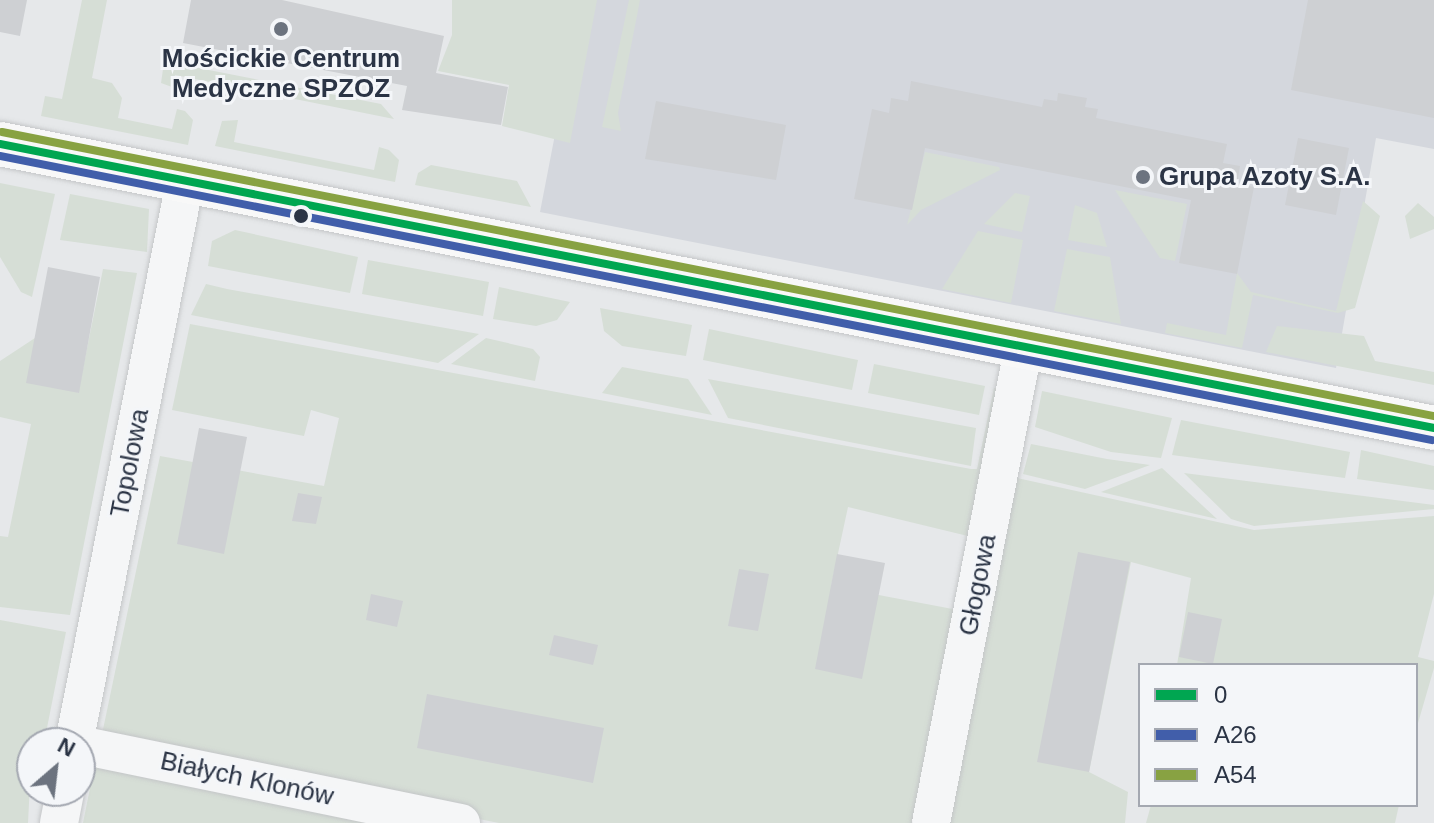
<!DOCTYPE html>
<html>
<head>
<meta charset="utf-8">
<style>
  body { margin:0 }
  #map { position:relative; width:1434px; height:823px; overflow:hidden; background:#e6e8ea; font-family:Arial,sans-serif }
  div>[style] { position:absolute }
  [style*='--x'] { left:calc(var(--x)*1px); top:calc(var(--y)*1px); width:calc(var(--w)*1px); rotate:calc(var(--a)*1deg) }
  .built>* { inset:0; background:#d4d7dd }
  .green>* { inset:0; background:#d6ded6 }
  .building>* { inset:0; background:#ced0d3 }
  .roads { filter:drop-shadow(0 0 2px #c4c6c8) drop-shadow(0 0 2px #c4c6c8) }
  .minor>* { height:38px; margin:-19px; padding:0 19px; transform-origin:19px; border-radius:19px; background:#f5f6f7 }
  .major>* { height:44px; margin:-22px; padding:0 22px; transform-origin:22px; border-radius:22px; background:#f8f8f8 }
  .bus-1>* { height:8px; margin:-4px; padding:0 4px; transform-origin:4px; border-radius:4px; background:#00a651 }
  .bus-2>* { height:8px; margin:-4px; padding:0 4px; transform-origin:4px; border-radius:4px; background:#415eaa }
  .bus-3>* { height:8px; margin:-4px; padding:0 4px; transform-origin:4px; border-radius:4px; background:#88a242 }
  .dots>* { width:22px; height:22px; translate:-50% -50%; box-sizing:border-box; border:4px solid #f4f6f9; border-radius:50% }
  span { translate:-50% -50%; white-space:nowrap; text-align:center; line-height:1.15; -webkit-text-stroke:6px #f4f6f9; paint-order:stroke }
  .poi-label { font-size:26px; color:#2b3445; font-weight:700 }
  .left { translate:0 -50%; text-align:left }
  .street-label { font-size:26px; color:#2b3445 }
  .legend { position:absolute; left:1138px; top:663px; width:280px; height:144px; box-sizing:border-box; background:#f4f6f9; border:2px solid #a4a8b1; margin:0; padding:10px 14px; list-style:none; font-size:24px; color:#2b3445 }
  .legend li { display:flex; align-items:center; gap:16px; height:40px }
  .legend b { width:40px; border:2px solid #a4a8b1 }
  .north { position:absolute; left:16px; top:727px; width:80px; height:80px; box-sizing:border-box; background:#f4f6f9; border:2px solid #a4a8b1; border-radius:50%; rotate:28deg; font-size:22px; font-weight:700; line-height:32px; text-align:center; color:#2b3445 }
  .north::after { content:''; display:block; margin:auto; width:28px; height:36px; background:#6c737f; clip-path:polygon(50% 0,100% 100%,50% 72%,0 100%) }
</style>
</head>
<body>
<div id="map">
  <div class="built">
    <div style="clip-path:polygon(581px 0,1434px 0,1434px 149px,1376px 138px,1336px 368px,540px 212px)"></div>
  </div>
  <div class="green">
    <div style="clip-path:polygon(82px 0,107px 0,92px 78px,112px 83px,122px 98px,118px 118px,172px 129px,177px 109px,185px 111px,193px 120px,188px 145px,41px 116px,45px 96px,62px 99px)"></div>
    <div style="clip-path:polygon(452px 0,597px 0,570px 143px,502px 126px,509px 85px,438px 71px,452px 35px)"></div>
    <div style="clip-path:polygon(629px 0,640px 0,618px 113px,621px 131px,602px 127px)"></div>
    <div style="clip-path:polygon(173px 63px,381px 104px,394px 119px,175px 75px,172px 87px,161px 83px,163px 69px)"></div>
    <div style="clip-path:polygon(238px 120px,234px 142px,374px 170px,379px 147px,389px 150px,399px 160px,395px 182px,215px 146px,222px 121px)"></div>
    <div style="clip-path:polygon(925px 152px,999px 167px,1000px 170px,921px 210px,907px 225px)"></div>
    <div style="clip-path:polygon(431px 165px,517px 181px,531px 207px,415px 185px,418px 173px)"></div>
    <div style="clip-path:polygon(0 183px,55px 194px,32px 297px,21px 292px,0 257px)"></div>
    <div style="clip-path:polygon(1115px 190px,1187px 204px,1175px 261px,1160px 258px)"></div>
    <div style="clip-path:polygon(1015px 193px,1030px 196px,1022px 232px,984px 224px)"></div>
    <div style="clip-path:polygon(70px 194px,149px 209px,147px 252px,60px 240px)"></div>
    <div style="clip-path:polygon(1363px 201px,1380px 216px,1355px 308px,1338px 313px,1253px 295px,1242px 348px,1165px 333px,1167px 323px,1226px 335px,1237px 273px,1251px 292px,1336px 311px)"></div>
    <div style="clip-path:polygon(1418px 203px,1434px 217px,1434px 229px,1410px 239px,1405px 216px)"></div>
    <div style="clip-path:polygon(1075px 205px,1097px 213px,1107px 247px,1068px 240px)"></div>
    <div style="clip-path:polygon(235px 230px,358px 257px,350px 293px,208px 266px,212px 241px)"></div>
    <div style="clip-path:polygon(978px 231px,1023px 240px,1011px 303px,942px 289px)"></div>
    <div style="clip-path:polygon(1067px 249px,1110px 257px,1121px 324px,1054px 311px)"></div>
    <div style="clip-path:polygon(368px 260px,489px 282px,483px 316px,362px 294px)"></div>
    <div style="clip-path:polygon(103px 269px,137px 273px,70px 615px,0 607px,0 536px,8px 537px,31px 424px,0 417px,0 361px,35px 338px,78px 393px)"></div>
    <div style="clip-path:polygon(206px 284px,227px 289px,479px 334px,438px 363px,191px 315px)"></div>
    <div style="clip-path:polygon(499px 287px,570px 302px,557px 320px,536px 326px,493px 319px)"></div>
    <div style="clip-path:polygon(600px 308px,692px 325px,686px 356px,622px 346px,604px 331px)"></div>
    <div style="clip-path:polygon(190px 324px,971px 469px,977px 469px,994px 388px,1000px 389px,972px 537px,848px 507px,831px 586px,958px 610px,918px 823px,499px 823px,100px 744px,160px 456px,324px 486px,339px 418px,311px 410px,304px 436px,172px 410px)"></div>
    <div style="clip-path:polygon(1277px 326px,1364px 336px,1375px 361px,1434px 372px,1434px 385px,1266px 352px)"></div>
    <div style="clip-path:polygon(709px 329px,858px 360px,852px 390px,703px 360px)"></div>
    <div style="clip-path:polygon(486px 338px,533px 349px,540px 357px,535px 381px,451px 364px)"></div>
    <div style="clip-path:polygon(874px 364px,985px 386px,979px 415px,868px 393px)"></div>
    <div style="clip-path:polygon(622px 367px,688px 379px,712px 415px,602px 393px)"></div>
    <div style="clip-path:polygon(708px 379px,976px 428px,971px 466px,728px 418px)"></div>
    <div style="clip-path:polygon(1042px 391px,1172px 418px,1161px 458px,1111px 452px,1035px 427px)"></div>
    <div style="clip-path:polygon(1181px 420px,1350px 452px,1345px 478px,1172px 455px)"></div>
    <div style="clip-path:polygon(1031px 444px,1107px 459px,1150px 465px,1085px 489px,1023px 474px)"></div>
    <div style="clip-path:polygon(1361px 450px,1434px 466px,1434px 490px,1357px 479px)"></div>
    <div style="clip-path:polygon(1162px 468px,1217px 519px,1101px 492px)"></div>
    <div style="clip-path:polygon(1184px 473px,1434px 505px,1434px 509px,1254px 526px,1231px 519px)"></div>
    <div style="clip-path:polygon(1017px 478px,1254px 530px,1434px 516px,1434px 594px,1418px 657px,1434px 661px,1434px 668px,1416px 730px,1416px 665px,1177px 665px,1191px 578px,1131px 562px,1089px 772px,1128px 792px,1125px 823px,943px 823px)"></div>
    <div style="clip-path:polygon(0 620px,66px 632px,44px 743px,32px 743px,28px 823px,0 823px)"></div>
    <div style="clip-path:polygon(96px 758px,422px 823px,83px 823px)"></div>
    <div style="clip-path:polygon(1151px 805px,1399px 805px,1395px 823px,1146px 823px)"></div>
  </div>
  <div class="building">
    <div style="clip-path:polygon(0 0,27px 0,20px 36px,0 32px)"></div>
    <div style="clip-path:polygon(191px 0,282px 0,444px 36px,436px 73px,508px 87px,501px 125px,402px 110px,407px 86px,183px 43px)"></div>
    <div style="clip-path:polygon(1308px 0,1434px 0,1434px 118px,1291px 90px)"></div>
    <div style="clip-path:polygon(911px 81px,1042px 107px,1044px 99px,1057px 101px,1058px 93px,1087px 98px,1085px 107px,1098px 109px,1096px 118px,1227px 144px,1223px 163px,1240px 166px,1237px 184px,1254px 187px,1237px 274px,1179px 263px,1191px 200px,925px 148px,912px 210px,854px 199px,872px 109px,889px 113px,891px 98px,908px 101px)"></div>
    <div style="clip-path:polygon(656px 101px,786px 125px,776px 180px,645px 159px)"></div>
    <div style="clip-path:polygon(1298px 138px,1349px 148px,1336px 215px,1285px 205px)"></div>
    <div style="clip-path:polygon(48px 267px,100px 277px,79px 393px,26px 383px)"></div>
    <div style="clip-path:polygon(199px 428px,247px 437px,224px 554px,177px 544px)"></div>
    <div style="clip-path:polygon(298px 493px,322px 497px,316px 524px,292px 521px)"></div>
    <div style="clip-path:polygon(1078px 552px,1130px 562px,1089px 772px,1037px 762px)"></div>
    <div style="clip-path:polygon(837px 554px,885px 563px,862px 679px,815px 669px)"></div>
    <div style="clip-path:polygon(739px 569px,769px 574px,758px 631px,728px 626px)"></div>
    <div style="clip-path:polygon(371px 594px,403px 601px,397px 627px,366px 620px)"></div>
    <div style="clip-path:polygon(1188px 612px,1222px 619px,1213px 664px,1179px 657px)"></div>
    <div style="clip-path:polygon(554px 635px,598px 645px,593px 665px,549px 655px)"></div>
    <div style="clip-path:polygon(427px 694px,604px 728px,593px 783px,417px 748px)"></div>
  </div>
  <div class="roads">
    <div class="minor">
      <div style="--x:74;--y:743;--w:572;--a:-78.81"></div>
      <div style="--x:80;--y:745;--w:389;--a:11.6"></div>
      <div style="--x:59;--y:823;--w:33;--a:-79"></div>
      <div style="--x:931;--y:823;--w:486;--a:-79"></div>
    </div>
    <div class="major">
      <div style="--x:0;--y:144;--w:1462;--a:11.2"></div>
    </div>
  </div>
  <div class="bus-1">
    <div style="--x:0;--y:144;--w:1462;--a:11.2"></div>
  </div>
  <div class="bus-2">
    <div style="--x:0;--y:156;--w:1460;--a:11.22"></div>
  </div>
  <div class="bus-3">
    <div style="--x:2;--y:132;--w:1460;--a:11.22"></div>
  </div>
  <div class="dots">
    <div style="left:281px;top:29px;background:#6c737f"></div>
    <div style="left:1143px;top:177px;background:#6c737f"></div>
    <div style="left:301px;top:216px;background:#2b3445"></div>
  </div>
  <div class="poi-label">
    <span style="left:281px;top:74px">Mościckie Centrum<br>Medyczne SPZOZ</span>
    <span class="left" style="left:1159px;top:177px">Grupa Azoty S.A.</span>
  </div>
  <div class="street-label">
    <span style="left:130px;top:463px;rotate:-79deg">Topolowa</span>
    <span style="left:978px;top:585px;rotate:-79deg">Głogowa</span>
    <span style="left:247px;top:779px;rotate:12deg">Białych Klonów</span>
  </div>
  <ul class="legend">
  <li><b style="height:10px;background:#00a651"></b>0</li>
  <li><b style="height:10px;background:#415eaa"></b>A26</li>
  <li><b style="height:10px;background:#88a242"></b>A54</li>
  </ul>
  <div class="north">N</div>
</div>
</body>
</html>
